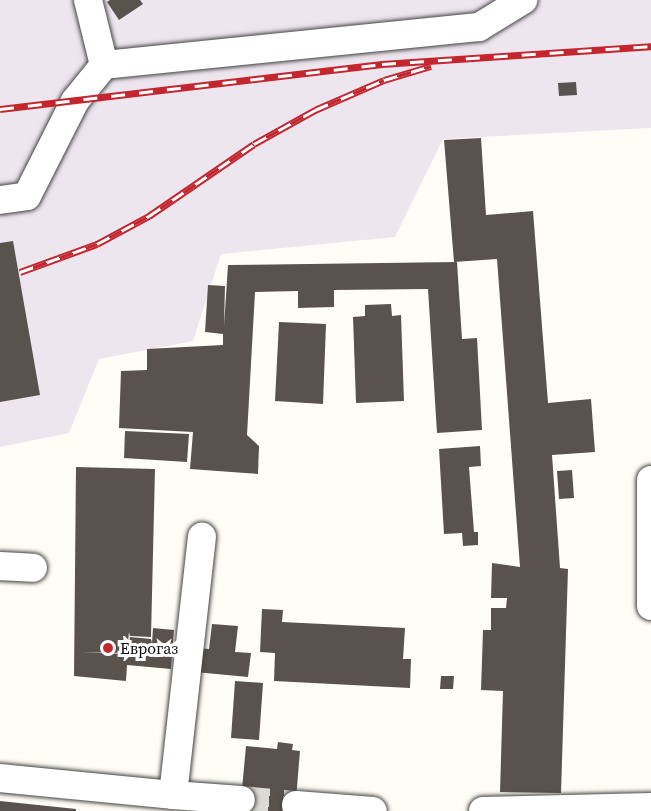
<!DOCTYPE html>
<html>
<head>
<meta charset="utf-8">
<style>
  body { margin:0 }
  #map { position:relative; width:651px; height:811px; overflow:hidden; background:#fffdf5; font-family:"Source Serif 4",serif }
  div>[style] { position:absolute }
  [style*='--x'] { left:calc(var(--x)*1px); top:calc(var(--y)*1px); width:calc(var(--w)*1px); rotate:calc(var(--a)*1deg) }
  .industrial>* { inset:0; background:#eee6ef }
  .building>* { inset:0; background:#5a524d }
  .minor-tunnel>* { height:28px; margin-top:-14px; transform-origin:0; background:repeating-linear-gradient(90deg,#dbdad3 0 28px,transparent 0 42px) }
  .roads { filter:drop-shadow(0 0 2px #444) drop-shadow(0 0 2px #444) }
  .minor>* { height:28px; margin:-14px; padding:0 14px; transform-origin:14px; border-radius:14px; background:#fff }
  .rail>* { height:7px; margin-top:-3.5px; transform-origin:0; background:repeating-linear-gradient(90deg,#fff 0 14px,#c4262e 0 28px); box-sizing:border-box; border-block:2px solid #c4262e }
  .dots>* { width:16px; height:16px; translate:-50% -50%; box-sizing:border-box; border:3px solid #fff; border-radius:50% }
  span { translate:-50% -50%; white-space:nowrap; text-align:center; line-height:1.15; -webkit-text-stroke:6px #fff; paint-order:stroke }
  .poi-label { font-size:16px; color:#111 }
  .left { translate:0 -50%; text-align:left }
</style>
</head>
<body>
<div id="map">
  <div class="industrial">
    <div style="clip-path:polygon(0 0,651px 0,651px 128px,443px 139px,395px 237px,221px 254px,193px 341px,99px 359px,69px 433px,0 447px)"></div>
  </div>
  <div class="building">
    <div style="clip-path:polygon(110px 0,140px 0,143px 4px,119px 20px,107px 2px)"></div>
    <div style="clip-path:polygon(576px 82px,577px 95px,559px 96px,558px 83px)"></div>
    <div style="clip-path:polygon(481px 138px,486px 215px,533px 211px,548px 403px,591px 399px,595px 452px,552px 455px,560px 568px,568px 569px,561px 793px,500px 792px,503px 691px,481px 690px,483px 630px,491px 630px,491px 608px,506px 608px,507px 598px,491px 598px,492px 563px,520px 567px,497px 259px,454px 262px,444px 140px)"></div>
    <div style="clip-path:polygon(13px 241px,40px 395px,0 402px,0 243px)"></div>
    <div style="clip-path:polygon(457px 262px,462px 339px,477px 338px,482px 430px,437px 433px,428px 289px,334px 290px,334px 307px,298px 308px,298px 291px,255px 292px,247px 435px,259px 446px,258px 474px,190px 469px,193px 432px,119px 428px,121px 371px,147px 370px,147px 349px,223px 345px,223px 334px,205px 332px,208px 285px,225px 286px,224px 326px,228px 265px)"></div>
    <div style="clip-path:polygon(391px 304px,392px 316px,401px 315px,404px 401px,356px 403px,353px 317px,365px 316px,365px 305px)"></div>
    <div style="clip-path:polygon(279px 322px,326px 324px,323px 404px,275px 401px)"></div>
    <div style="clip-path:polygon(125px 431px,189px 434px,187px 462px,124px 458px)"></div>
    <div style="clip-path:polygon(480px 446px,481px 466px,469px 467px,474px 532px,478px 532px,478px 545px,463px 546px,462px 533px,444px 534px,439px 449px)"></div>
    <div style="clip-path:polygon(76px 467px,155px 469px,151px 637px,130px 636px,129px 632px,127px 653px,80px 652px,128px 654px,130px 637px,151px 639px,152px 643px,153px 628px,174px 630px,171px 669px,127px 665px,126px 681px,74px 676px)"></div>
    <div style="clip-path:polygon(572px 470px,574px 498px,559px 499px,557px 471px)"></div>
    <div style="clip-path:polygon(262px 609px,283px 610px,282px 622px,405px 628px,403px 659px,411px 659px,410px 688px,274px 681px,275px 653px,260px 652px)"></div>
    <div style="clip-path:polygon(212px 624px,238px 626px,235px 652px,251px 653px,248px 677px,195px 672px,197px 648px,209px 649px)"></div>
    <div style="clip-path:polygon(441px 676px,454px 676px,453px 689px,440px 689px)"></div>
    <div style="clip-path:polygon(235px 681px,263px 683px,259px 740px,231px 738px)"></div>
    <div style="clip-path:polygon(278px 742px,293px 744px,292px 750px,300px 751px,295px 811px,240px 811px,246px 746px,277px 749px)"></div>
    <div style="clip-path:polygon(0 801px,76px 809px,76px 811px,0 811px)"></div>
  </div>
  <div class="minor-tunnel">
    <div style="--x:241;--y:800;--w:55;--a:5.2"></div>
  </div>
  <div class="roads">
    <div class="minor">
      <div style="--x:88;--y:0;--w:67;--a:76.2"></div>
      <div style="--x:0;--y:200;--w:27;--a:-8"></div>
      <div style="--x:27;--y:196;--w:106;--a:-63.2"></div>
      <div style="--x:75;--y:101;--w:46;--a:-51.1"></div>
      <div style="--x:104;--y:65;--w:377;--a:-5.8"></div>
      <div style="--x:479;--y:27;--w:52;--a:-31.5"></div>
      <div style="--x:651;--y:480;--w:126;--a:90"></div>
      <div style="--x:0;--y:566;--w:33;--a:3"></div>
      <div style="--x:0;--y:778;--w:174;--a:5.6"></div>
      <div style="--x:173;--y:795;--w:260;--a:-83.6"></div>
      <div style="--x:173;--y:795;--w:68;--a:4.2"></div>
      <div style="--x:296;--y:805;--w:77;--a:4.5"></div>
      <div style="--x:483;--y:811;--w:168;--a:-1.4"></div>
    </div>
  </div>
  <div class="rail">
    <div style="--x:0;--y:109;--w:385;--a:-6.7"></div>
    <div style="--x:382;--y:64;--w:270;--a:-3.8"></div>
    <div style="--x:20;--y:272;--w:82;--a:-20"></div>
    <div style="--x:97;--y:244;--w:59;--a:-28.3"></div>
    <div style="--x:149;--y:216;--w:127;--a:-34.4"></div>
    <div style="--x:254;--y:144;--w:70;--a:-29.1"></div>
    <div style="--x:315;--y:110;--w:75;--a:-23.5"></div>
    <div style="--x:384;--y:80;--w:49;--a:-16.6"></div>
  </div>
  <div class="dots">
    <div style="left:108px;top:648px;background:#c4262e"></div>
  </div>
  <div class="poi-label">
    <span class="left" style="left:120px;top:648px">Еврогаз</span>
  </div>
</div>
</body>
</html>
